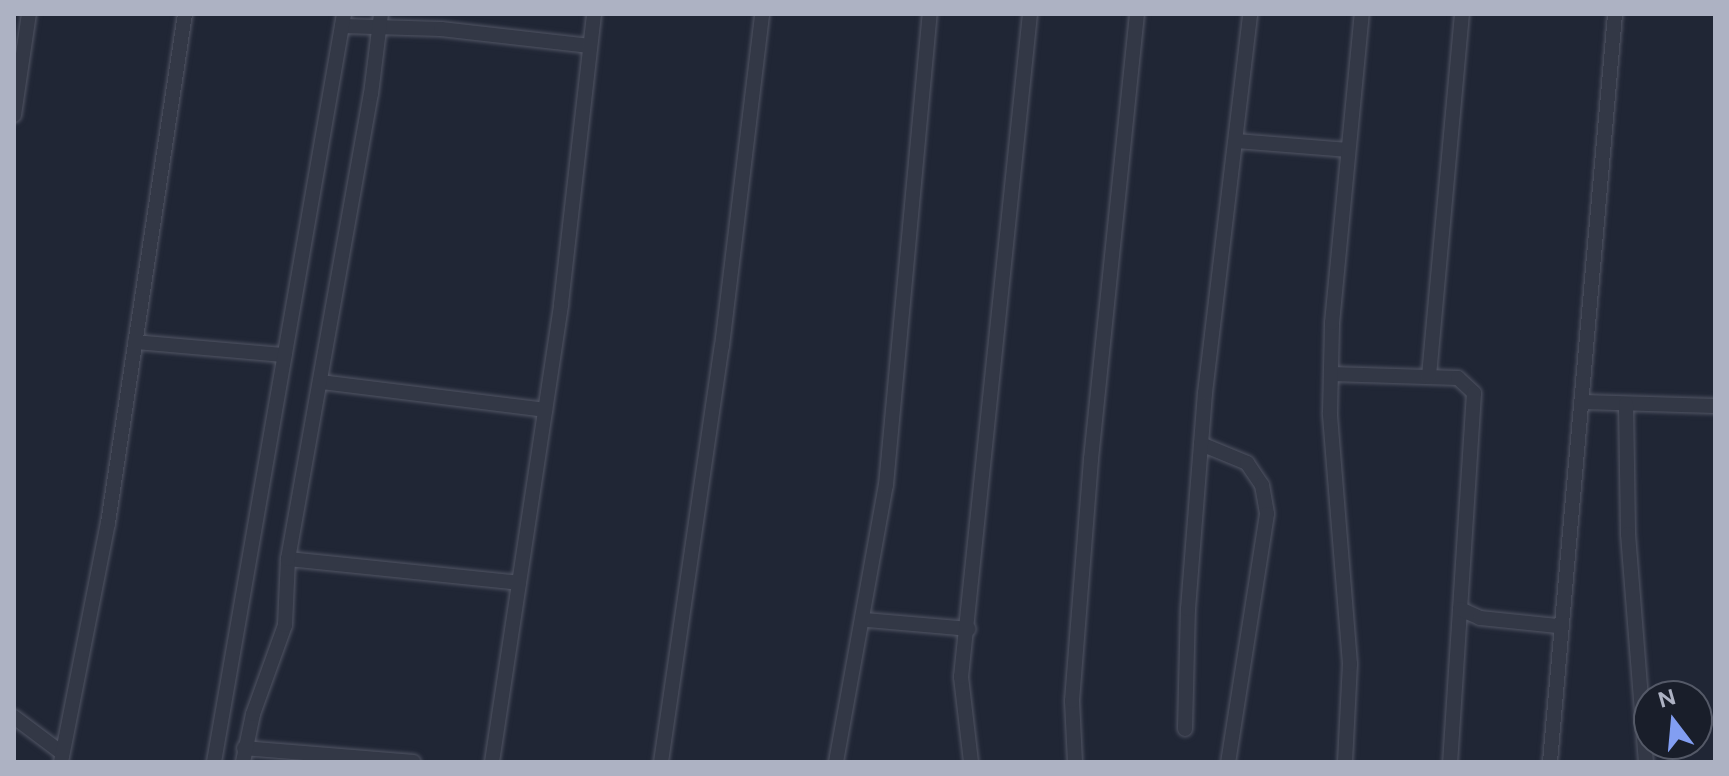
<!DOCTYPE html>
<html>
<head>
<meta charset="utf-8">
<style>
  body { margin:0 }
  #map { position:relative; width:1729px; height:776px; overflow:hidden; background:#202635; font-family:Figtree,sans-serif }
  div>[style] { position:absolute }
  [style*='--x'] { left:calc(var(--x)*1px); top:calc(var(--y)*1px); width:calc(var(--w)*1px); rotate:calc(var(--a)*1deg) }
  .roads { filter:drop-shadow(0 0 2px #515564) drop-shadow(0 0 2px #515564) }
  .minor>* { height:14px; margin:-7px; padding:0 7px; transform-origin:7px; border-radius:7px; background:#333846 }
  span { translate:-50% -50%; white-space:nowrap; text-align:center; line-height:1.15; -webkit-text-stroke:6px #191e2a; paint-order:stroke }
  .frame { position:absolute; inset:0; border:16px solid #adb2c3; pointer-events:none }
  .north { position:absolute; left:1633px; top:680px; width:80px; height:80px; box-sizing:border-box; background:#191e2a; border:2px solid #545967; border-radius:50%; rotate:344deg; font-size:22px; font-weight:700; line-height:32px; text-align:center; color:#adb2c3 }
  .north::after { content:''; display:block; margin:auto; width:28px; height:36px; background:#829ef2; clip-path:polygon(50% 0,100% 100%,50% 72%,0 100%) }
</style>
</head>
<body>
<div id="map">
  <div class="roads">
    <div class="minor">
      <div style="--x:342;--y:26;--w:99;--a:1.7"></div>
      <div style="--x:441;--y:29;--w:150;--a:6.5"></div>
      <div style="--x:14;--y:115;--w:102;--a:-81.6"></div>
      <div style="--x:1237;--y:141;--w:111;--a:4.6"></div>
      <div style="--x:135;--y:342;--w:150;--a:5"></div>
      <div style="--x:1331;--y:374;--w:127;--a:1.8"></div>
      <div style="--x:1458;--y:378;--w:22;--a:43"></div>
      <div style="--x:1474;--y:393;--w:370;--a:93.7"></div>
      <div style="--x:1429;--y:376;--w:364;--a:-84.8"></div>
      <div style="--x:321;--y:382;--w:226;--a:7.1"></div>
      <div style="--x:1583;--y:402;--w:132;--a:1.7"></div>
      <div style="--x:1626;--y:404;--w:130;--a:89.1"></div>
      <div style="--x:1628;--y:534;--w:229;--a:85.5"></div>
      <div style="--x:1201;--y:444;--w:50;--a:22.4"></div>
      <div style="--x:1247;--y:463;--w:27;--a:56"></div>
      <div style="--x:1262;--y:485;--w:29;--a:80"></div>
      <div style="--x:1267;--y:514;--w:251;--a:98.9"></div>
      <div style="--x:288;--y:559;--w:232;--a:5.9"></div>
      <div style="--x:1460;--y:609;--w:22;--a:24"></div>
      <div style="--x:1480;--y:618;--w:78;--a:5.9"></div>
      <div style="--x:866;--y:620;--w:103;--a:5"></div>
      <div style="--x:14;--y:717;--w:60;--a:36.9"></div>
      <div style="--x:1185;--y:729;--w:120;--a:-88.6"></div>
      <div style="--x:1188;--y:609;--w:217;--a:-85.5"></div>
      <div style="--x:1205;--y:393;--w:382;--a:-83.2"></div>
      <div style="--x:244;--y:748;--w:170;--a:4.7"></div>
      <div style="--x:61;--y:762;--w:244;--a:-78.9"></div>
      <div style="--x:108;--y:523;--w:515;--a:-81.4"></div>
      <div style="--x:214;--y:762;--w:759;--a:-80.14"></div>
      <div style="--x:243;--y:762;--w:49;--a:-78.2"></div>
      <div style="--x:253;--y:714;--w:95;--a:-70.2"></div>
      <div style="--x:285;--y:625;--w:66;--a:-87.4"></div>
      <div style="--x:288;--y:559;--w:472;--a:-79.9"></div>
      <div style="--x:371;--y:94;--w:81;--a:-82.9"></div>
      <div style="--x:492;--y:762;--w:463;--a:-81.4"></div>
      <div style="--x:561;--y:304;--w:292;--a:-83.5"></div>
      <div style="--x:661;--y:762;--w:420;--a:-81.7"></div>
      <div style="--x:722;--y:346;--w:334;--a:-83.1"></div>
      <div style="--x:836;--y:762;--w:281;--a:-79.8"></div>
      <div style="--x:886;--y:485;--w:473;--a:-84.7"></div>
      <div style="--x:971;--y:762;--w:86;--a:-96.7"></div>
      <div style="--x:961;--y:677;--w:667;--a:-84.06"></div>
      <div style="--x:1075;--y:762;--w:61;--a:-92.8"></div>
      <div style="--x:1072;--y:701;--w:243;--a:-85.5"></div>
      <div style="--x:1091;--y:459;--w:447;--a:-84.1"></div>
      <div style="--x:1345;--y:762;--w:98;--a:-87.1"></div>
      <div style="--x:1350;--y:664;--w:252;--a:-94.6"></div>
      <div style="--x:1330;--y:413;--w:90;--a:-88.7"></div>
      <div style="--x:1332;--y:323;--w:310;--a:-84.5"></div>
      <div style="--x:1550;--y:762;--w:751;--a:-85.03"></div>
    </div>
  </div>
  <div class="frame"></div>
  <div class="north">N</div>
</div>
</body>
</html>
